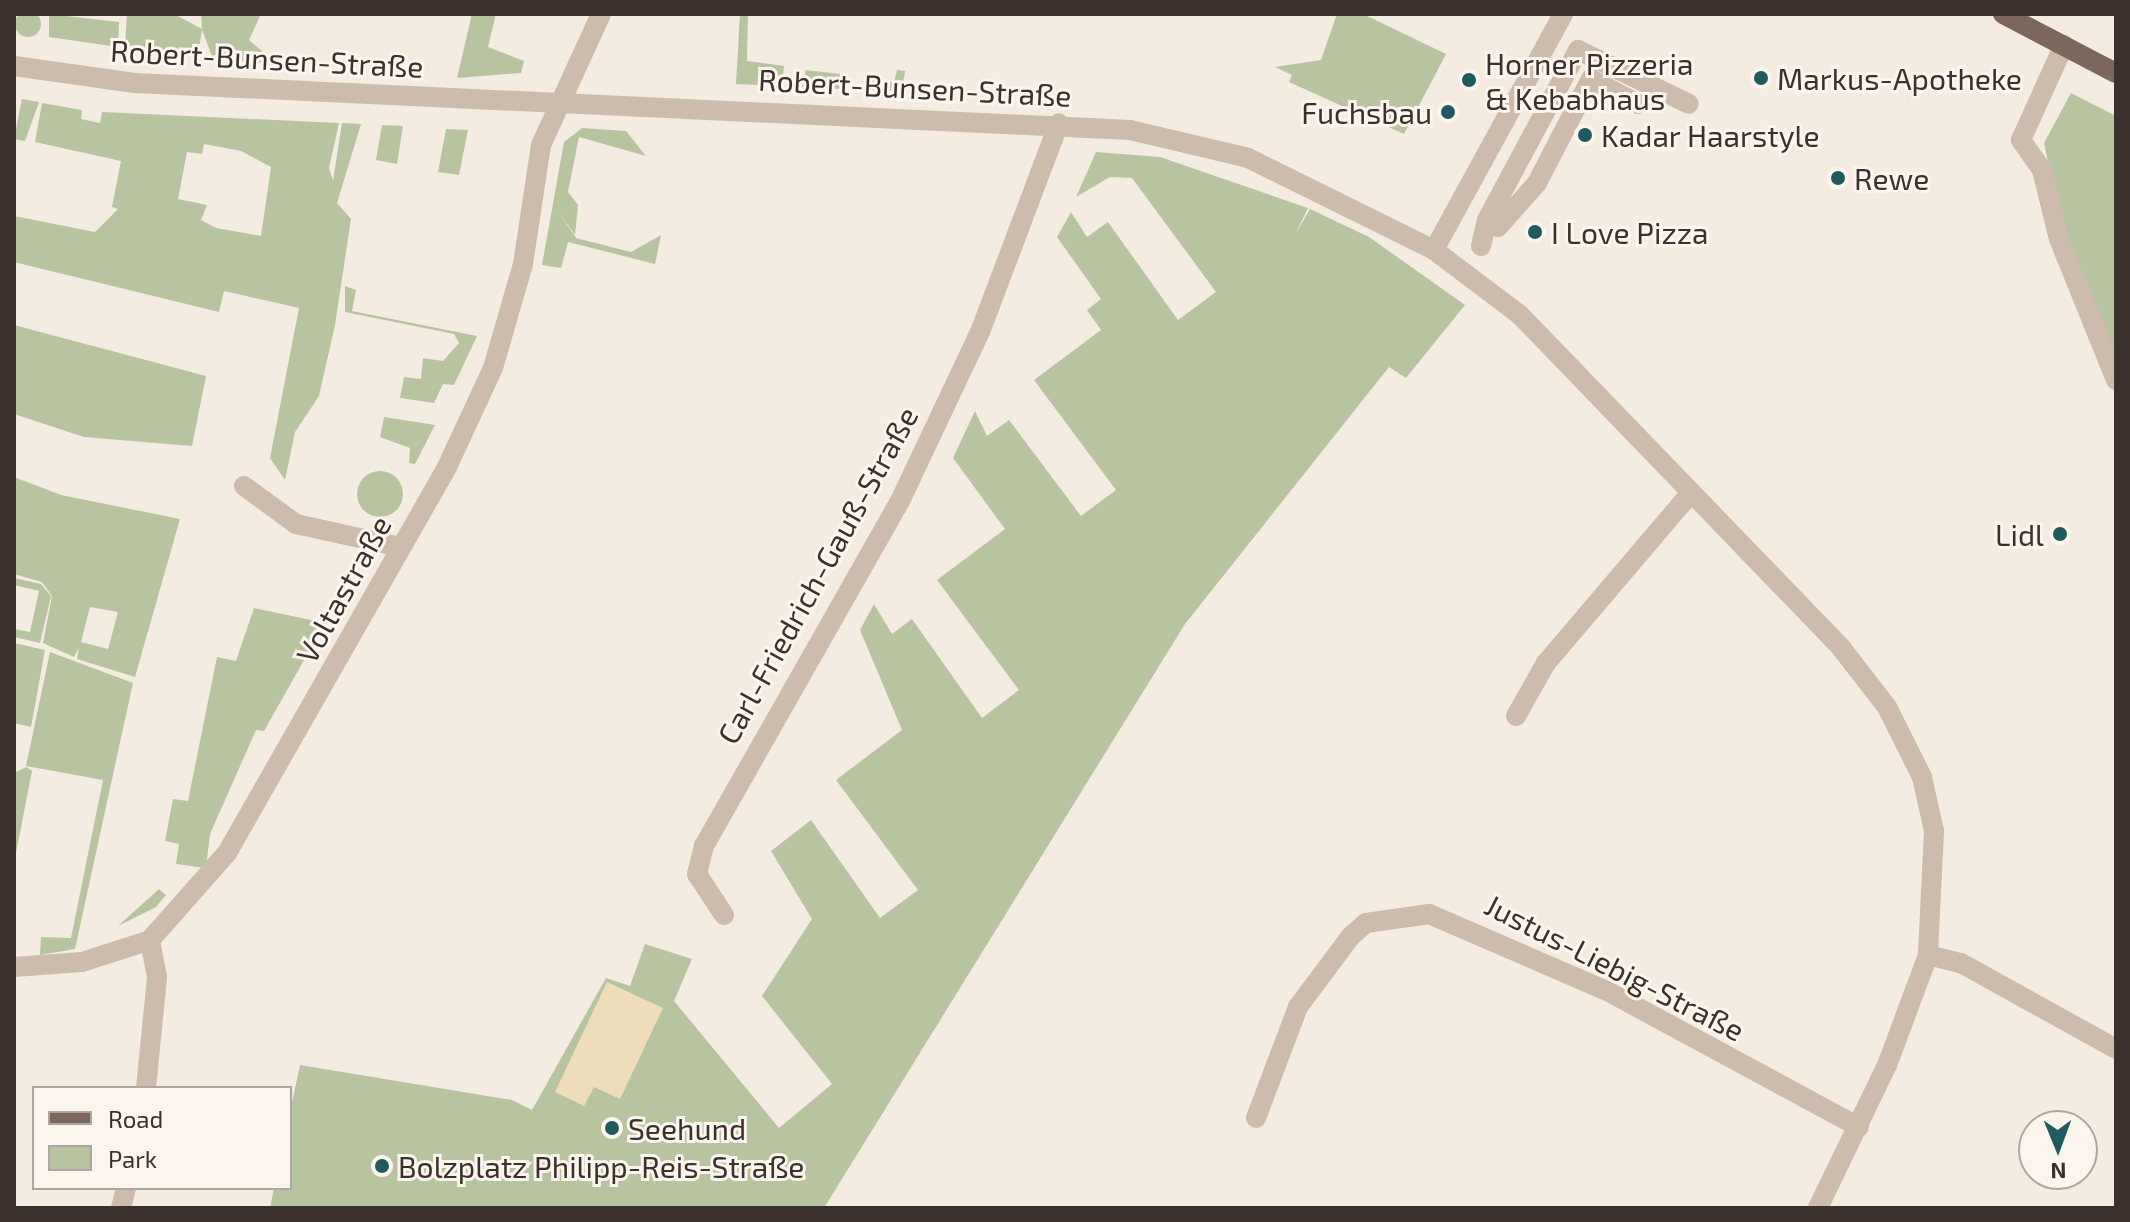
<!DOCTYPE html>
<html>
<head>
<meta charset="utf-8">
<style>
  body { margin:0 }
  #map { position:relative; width:2130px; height:1222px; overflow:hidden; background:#f4ebe1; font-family:"Exo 2",sans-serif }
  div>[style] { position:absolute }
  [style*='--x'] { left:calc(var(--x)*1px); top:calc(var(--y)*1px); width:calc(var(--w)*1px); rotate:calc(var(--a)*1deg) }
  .green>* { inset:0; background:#b8c4a0 }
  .round { border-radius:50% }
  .sand>* { inset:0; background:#efdcb8 }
  .minor>* { height:20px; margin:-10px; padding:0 10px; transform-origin:10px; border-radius:10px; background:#cdbbac }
  .major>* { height:20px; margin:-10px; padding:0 10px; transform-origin:10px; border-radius:10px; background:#7d675c }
  .dots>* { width:22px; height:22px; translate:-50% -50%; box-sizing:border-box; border:4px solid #fbf5ee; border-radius:50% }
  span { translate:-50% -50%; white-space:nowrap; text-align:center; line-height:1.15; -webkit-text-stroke:6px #fbf5ee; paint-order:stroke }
  .street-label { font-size:30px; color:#3b302b }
  .poi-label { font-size:30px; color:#3b302b }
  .left { translate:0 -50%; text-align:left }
  .right { translate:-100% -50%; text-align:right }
  .frame { position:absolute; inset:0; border:16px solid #3b302b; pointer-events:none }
  .legend { position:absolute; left:32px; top:1086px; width:260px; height:104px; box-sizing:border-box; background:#fbf5ee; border:2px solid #aea6a0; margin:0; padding:10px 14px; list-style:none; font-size:24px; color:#3b302b }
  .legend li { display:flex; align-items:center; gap:16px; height:40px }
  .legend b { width:40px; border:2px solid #aea6a0 }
  .north { position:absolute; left:2018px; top:1110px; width:80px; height:80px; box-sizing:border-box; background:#fbf5ee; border:2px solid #aea6a0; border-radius:50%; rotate:179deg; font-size:22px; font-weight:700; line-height:32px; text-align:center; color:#3b302b }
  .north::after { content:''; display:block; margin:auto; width:28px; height:36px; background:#1f5a5e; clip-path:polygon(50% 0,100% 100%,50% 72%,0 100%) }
</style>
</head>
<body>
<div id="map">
  <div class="green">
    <div class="round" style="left:15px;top:11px;width:26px;height:26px"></div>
    <div style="clip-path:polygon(49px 14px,119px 22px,118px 47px,49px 37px)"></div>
    <div style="clip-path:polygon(174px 14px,202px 29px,201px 14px,261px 14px,249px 40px,277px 64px,213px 59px,202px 30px,198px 54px,125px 45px,127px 15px)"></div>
    <div style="clip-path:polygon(472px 14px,496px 14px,488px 47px,524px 61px,521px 73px,457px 78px)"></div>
    <div style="clip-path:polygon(740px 14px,748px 14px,747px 61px,784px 66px,782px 86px,736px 84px)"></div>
    <div style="clip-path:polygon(1337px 14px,1363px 14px,1446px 54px,1404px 134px,1289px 82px,1292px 75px,1275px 67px,1321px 60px)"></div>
    <div style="clip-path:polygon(806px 70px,840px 74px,843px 89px,802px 87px)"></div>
    <div style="clip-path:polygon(897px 70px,905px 71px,902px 91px,864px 90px,866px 78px,894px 82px)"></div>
    <div style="clip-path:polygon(2071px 93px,2116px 116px,2116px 361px,2062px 228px,2044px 143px)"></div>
    <div style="clip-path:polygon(22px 99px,39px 102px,25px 141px,14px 139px)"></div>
    <div style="clip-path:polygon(evenodd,42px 103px,82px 110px,81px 119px,100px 123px,102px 112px,339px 123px,329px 168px,333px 181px,342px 123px,361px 124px,337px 203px,351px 219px,335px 325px,319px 396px,295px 432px,285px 480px,270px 458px,299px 308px,224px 291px,219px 312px,14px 262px,14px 216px,95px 232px,118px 209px,112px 207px,121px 161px,35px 142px,42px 103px,204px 144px,241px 151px,271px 167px,261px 236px,216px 228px,201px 220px,207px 205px,178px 199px,187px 152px,202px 154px,204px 144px)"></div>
    <div style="clip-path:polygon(382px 125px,403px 126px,397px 164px,376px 160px)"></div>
    <div style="clip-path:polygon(582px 128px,626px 131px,646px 156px,579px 137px,568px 192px,578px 205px,575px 235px,556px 208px,576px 238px,631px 252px,661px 235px,655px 264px,568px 242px,561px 268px,542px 265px,564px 142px)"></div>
    <div style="clip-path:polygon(446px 129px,468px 130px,459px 175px,438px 172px)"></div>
    <div style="clip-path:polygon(1096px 152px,1160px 157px,1308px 208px,1295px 235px,1310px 209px,1369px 237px,1465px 305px,1406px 378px,1389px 367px,1185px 624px,824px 1208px,270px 1208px,274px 1188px,290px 1188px,290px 1112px,300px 1065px,512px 1100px,532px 1110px,606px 978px,630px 986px,645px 944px,692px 959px,674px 1001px,779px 1128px,832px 1084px,762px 996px,812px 919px,771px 851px,811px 820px,880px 918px,918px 890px,836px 780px,902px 730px,860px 630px,874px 604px,892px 634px,912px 619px,982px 718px,1019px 690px,937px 580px,1005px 529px,953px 458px,975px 411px,987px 436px,1009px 420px,1081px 516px,1116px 490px,1034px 380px,1101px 330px,1087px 310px,1101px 299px,1057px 237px,1071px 212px,1087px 237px,1108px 222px,1178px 320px,1216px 292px,1132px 178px,1110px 177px,1076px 197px)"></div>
    <div style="clip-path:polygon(345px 286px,356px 290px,352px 311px,477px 336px,454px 385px,443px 384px,434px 403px,400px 398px,404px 377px,421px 379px,423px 358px,443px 361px,459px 343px,454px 334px,345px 312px)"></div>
    <div style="clip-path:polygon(14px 325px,206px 376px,192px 446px,84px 437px,14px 414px)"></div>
    <div style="clip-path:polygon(384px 417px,435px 425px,415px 464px,409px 463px,410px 448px,380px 437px)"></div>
    <div class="round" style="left:357px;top:471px;width:46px;height:46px"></div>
    <div style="clip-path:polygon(evenodd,14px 477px,61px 495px,180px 519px,135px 677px,77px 659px,79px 648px,74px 657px,43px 643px,52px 596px,42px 582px,14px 574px,14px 477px,90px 607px,118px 612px,108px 649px,81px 642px,90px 607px)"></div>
    <div style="clip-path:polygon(14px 578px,41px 584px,51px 596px,40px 643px,14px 637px,14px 629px,30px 632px,39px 591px,14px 585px)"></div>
    <div style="clip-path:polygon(254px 608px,325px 623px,264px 731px,256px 730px,210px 834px,206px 868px,176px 864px,179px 844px,165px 841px,173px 799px,188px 801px,217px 657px,236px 661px)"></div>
    <div style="clip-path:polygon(14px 643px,45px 650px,31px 727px,14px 723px)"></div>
    <div style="clip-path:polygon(50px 652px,133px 683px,75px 949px,40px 955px,41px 937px,71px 938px,103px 780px,26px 766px)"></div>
    <div style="clip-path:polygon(26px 767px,32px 771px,14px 863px,14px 773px)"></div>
    <div style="clip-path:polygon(159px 889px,166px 895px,156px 907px,118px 926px)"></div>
  </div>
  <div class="sand">
    <div style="clip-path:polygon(607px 982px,663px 1008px,620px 1099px,594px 1087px,584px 1106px,555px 1092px)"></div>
  </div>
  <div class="minor">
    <div style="--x:2064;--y:45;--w:104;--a:114.4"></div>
    <div style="--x:2021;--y:140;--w:37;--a:55"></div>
    <div style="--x:2042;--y:170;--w:71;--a:76.2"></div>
    <div style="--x:2059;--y:239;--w:152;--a:68"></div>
    <div style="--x:14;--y:66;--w:122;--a:8"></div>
    <div style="--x:135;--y:83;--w:996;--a:2.7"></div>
    <div style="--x:1130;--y:130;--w:121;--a:13.3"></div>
    <div style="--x:1248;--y:158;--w:208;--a:26.3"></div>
    <div style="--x:1434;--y:250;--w:108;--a:37.1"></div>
    <div style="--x:1520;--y:315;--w:464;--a:46"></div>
    <div style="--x:1842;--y:649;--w:73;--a:52.2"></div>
    <div style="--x:1887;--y:707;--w:78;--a:63.4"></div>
    <div style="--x:1922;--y:777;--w:55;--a:77.5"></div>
    <div style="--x:1934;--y:831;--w:124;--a:92.8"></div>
    <div style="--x:1928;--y:955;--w:117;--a:110.4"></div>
    <div style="--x:1887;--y:1065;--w:159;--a:115.8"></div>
    <div style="--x:1498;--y:227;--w:59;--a:-48.4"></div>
    <div style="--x:1537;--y:183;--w:117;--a:-62.6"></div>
    <div style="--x:1591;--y:79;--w:53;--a:28"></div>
    <div style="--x:1481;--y:246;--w:27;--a:-77"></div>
    <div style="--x:1487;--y:220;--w:193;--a:-61.8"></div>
    <div style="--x:1578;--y:50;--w:123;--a:25.9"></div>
    <div style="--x:1434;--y:250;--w:269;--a:-61.3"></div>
    <div style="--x:244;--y:486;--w:64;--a:36.2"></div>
    <div style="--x:296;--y:524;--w:107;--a:12.4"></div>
    <div style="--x:1516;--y:716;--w:61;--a:-60.5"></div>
    <div style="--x:1546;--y:663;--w:222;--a:-49.6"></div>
    <div style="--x:724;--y:915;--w:49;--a:-123.4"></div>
    <div style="--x:697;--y:874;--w:29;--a:-76"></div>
    <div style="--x:704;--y:846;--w:397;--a:-60.4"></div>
    <div style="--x:900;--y:501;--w:187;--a:-64.7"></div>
    <div style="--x:980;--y:332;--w:223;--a:-69.3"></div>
    <div style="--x:1928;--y:955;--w:34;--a:14"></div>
    <div style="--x:1961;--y:963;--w:177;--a:29"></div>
    <div style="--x:14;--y:967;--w:68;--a:-4.2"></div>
    <div style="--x:82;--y:962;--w:71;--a:-17.9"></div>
    <div style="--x:150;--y:940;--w:116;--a:-48.5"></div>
    <div style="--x:227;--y:853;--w:444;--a:-60.3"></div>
    <div style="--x:447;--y:467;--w:109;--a:-65.1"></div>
    <div style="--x:493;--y:368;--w:108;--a:-73.9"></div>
    <div style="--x:523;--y:264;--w:120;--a:-81.4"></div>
    <div style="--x:541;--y:145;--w:144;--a:-65.4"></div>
    <div style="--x:146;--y:1088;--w:112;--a:-84.3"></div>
    <div style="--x:157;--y:977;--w:38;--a:-101"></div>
    <div style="--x:1256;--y:1118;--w:119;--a:-69.3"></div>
    <div style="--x:1298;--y:1007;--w:89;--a:-53.3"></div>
    <div style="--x:1351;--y:936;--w:20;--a:-41"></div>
    <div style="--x:1366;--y:923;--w:64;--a:-8.1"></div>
    <div style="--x:1429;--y:914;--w:196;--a:23.4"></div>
    <div style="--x:1609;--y:992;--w:284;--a:28.4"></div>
    <div style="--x:121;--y:1208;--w:21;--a:-76"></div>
  </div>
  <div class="major">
    <div style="--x:2003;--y:14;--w:127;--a:27.6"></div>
  </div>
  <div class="dots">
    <div style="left:1761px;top:78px;background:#1f5a5e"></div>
    <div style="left:1469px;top:80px;background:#1f5a5e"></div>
    <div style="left:1448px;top:112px;background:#1f5a5e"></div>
    <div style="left:1585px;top:135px;background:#1f5a5e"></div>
    <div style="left:1838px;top:178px;background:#1f5a5e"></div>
    <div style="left:1535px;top:232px;background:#1f5a5e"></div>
    <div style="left:2060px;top:534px;background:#1f5a5e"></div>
    <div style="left:612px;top:1128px;background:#1f5a5e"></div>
    <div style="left:382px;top:1166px;background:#1f5a5e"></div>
  </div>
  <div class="street-label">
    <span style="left:267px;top:58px;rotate:3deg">Robert-Bunsen-Straße</span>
    <span style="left:915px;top:87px;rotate:3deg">Robert-Bunsen-Straße</span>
    <span style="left:817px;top:575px;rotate:-61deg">Carl-Friedrich-Gauß-Straße</span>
    <span style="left:343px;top:589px;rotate:-61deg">Voltastraße</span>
    <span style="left:1615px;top:967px;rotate:27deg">Justus-Liebig-Straße</span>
  </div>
  <div class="poi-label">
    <span class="left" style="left:1485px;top:80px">Horner Pizzeria<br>&amp; Kebabhaus</span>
    <span class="left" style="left:1777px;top:78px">Markus-Apotheke</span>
    <span class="right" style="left:1432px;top:112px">Fuchsbau</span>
    <span class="left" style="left:1601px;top:135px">Kadar Haarstyle</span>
    <span class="left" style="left:1854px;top:178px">Rewe</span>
    <span class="left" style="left:1551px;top:232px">I Love Pizza</span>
    <span class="right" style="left:2044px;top:534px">Lidl</span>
    <span class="left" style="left:628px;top:1128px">Seehund</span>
    <span class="left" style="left:398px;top:1166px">Bolzplatz Philipp-Reis-Straße</span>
  </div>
  <div class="frame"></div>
  <ul class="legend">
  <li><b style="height:10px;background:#7d675c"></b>Road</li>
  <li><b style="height:22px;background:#b8c4a0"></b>Park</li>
  </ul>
  <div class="north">N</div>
</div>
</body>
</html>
